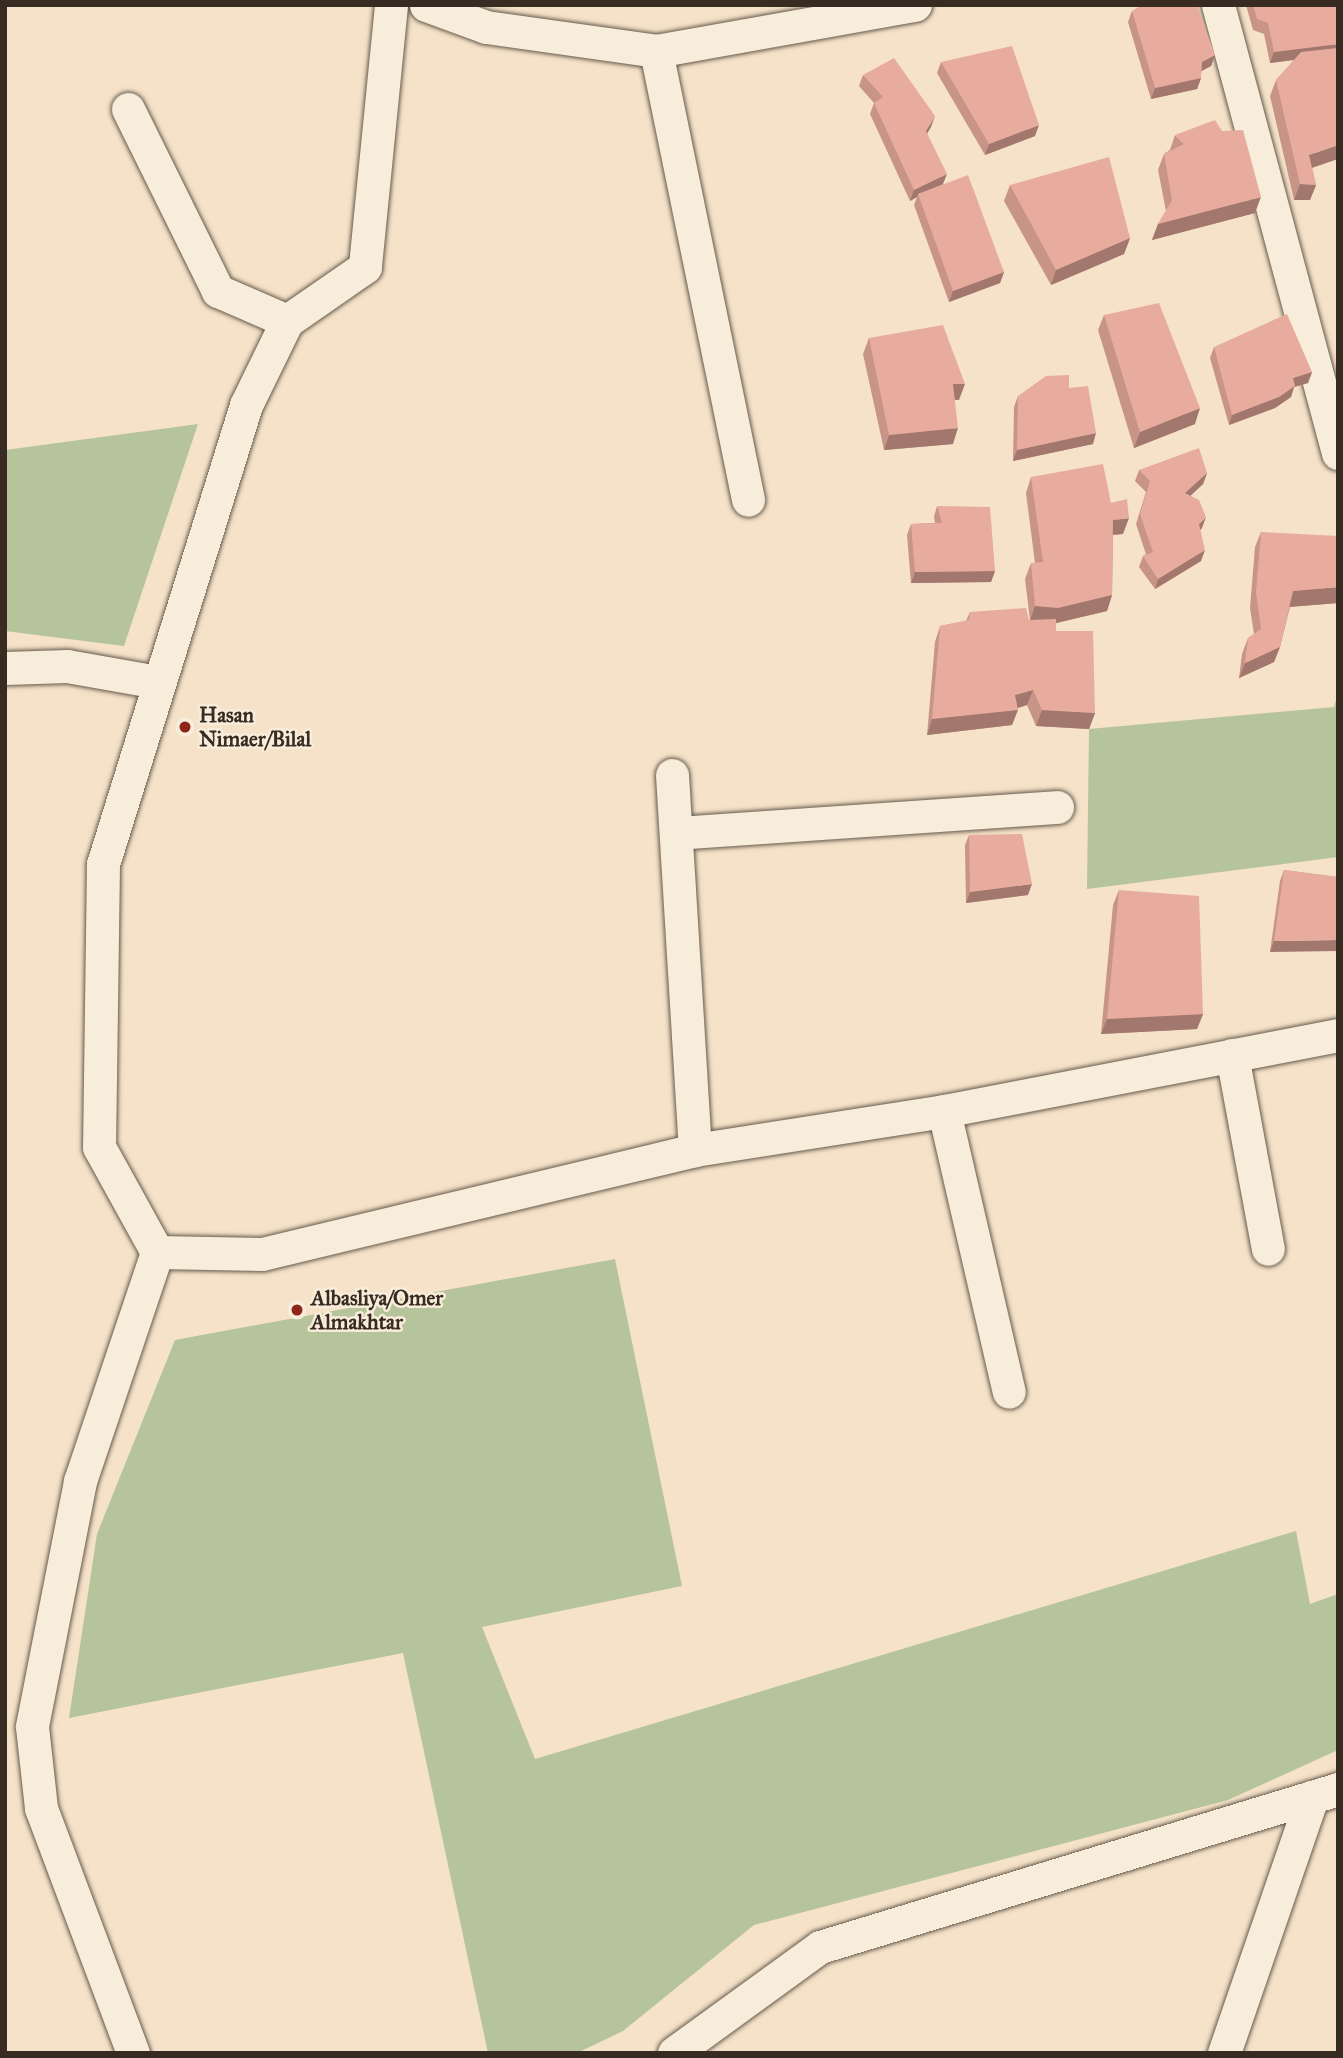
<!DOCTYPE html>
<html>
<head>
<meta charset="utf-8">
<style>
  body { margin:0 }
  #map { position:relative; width:1343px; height:2058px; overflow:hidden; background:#f5e2c8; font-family:"IM FELL Great Primer",serif }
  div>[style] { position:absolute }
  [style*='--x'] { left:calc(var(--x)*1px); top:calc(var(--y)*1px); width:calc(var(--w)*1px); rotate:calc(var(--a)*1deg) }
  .green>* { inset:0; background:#b6c49b }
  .roads { filter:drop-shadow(0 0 2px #675a4c) drop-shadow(0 0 2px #675a4c) }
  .street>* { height:33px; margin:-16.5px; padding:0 16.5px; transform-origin:16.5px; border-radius:16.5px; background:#f8ecdb }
  .wall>* { inset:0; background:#c79487 }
  .shaded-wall>* { inset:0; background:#a2786e }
  .building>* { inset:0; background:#e7ac9d }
  .dots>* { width:19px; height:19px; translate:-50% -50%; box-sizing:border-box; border:4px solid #f8ecdb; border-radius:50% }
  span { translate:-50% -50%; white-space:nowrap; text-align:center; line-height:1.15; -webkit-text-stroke:5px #f8ecdb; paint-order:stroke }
  .poi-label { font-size:21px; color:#382c22; font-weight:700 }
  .left { translate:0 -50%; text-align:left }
  .frame { position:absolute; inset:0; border:7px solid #382c22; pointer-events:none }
</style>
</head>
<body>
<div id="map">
  <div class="green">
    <div style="clip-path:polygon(198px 424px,124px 646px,5px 631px,5px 450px)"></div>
    <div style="clip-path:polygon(1338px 694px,1338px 857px,1087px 889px,1089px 729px,1334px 707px)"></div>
    <div style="clip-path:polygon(615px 1259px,682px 1586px,482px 1627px,535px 1759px,1296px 1531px,1310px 1604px,1338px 1594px,1338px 1750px,1228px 1800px,754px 1925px,623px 2031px,577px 2053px,488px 2053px,403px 1653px,69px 1718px,97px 1534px,175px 1340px)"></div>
  </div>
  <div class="roads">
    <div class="street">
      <div style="--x:391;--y:5;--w:263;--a:95.7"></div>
      <div style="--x:365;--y:267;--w:95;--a:145.3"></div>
      <div style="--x:287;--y:321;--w:93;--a:116"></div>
      <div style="--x:246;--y:405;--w:481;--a:107.3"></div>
      <div style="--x:103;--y:864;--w:283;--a:90.8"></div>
      <div style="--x:99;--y:1147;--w:120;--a:61.1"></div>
      <div style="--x:157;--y:1252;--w:105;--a:1.1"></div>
      <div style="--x:262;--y:1254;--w:445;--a:-13.5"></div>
      <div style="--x:695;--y:1150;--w:252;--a:-8.9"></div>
      <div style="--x:944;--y:1111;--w:401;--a:-10.9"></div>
      <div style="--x:426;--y:5;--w:64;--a:20.1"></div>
      <div style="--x:486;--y:27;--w:172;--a:8"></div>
      <div style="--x:656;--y:51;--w:263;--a:-10.1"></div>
      <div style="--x:1218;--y:5;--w:464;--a:75"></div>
      <div style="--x:656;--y:51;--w:458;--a:78.4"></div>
      <div style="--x:128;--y:109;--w:203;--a:63.7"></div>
      <div style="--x:218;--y:291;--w:75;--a:23.5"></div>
      <div style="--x:5;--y:668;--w:62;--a:-1.8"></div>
      <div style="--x:67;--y:666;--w:92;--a:10"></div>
      <div style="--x:672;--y:775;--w:376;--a:86.5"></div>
      <div style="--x:676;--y:833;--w:382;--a:-3.9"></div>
      <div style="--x:1232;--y:1055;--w:197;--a:79.5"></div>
      <div style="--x:944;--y:1111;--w:288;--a:77"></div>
      <div style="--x:133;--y:2053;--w:262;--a:-110.6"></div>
      <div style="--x:41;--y:1808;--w:82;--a:-96.3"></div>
      <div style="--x:32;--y:1726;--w:250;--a:-78.9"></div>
      <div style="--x:80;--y:1481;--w:242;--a:-71.4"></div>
      <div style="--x:674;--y:2053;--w:180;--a:-36"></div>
      <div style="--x:820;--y:1947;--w:542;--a:-16.96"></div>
      <div style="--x:1224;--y:2053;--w:271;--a:-71"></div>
    </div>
  </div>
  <div class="wall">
    <div style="clip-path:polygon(1246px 5px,1338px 5px,1312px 168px,1316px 185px,1310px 200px,1294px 200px,1270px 96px,1276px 80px,1294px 60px,1270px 63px,1264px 34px,1253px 30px)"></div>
    <div style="clip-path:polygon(1132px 11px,1215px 55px,1211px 66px,1201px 71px,1201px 78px,1197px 89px,1151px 99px,1128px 22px)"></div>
    <div style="clip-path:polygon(941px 62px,1035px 136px,985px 155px,937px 73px)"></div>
    <div style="clip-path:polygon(863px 75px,931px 127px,927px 133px,943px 184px,1004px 272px,1000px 283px,949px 302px,914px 205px,917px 197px,910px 201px,870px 114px,874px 103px,859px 86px)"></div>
    <div style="clip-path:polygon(1175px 135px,1255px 213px,1152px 240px,1158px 224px,1166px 211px,1158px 170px,1164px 154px,1170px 150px)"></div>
    <div style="clip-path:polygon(1010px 185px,1130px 238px,1124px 254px,1051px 285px,1004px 201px)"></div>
    <div style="clip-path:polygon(1104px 315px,1195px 424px,1134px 448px,1098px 330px)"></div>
    <div style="clip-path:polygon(869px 338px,959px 400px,955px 400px,953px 444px,884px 450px,863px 354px)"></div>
    <div style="clip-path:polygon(1214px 347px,1312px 372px,1308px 383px,1294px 387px,1291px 397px,1275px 408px,1229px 425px,1210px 358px)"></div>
    <div style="clip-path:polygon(1069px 388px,1093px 444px,1013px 461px,1014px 407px,1018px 396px)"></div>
    <div style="clip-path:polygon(1139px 470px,1207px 473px,1203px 484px,1190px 495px,1202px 528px,1200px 530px,1201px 561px,1155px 589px,1139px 567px,1143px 556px,1146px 554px,1136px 524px,1146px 492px,1135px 481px)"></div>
    <div style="clip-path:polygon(1031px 477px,1111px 503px,1123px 534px,1113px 535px,1112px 595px,1107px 611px,1056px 623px,1056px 631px,1095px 713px,1089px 729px,1036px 726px,1027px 705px,1018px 708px,1012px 725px,927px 735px,935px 642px,940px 626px,966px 621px,970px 612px,1030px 620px,1025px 579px,1031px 563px,1035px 563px,1026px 493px)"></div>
    <div style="clip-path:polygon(937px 506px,995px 571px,991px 582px,911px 583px,907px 535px,911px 524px,935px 523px,934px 517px)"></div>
    <div style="clip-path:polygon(1261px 532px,1338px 603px,1290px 607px,1280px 647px,1274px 662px,1239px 678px,1242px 654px,1248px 638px,1254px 634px,1250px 608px,1255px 547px)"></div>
    <div style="clip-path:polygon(969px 835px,1028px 895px,966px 903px,965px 845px)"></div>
    <div style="clip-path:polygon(1284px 870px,1338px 877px,1270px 952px,1280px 881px)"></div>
    <div style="clip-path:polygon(1119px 890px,1203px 1014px,1197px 1029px,1101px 1034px,1113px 905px)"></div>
  </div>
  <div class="shaded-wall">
    <div style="clip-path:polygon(1338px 44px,1338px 54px,1270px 63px,1274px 52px)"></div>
    <div style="clip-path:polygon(1215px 55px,1211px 66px,1198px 73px,1202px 62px)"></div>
    <div style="clip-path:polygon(1201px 78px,1197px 89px,1151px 99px,1155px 88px)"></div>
    <div style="clip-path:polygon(935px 116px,931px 127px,922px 142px,926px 131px)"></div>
    <div style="clip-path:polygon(1039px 125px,1035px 136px,985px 155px,989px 144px)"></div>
    <div style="clip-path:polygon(1338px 145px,1338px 159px,1303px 171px,1309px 155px)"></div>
    <div style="clip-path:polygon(947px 174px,943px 184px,918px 194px,917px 197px,910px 201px,914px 190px)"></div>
    <div style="clip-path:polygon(1300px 184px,1316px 185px,1310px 200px,1294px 200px)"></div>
    <div style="clip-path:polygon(1261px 197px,1255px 213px,1152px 240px,1158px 224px)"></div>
    <div style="clip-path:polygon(1130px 238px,1124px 254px,1051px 285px,1056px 270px)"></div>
    <div style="clip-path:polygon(1004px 272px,1000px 283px,949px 302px,953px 291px)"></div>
    <div style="clip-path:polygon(1312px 372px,1308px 383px,1294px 387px,1291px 397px,1275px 408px,1229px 425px,1232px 415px,1293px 378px)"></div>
    <div style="clip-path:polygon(953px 384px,965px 384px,959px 400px,947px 399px)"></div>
    <div style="clip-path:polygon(1200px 408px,1195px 424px,1134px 448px,1140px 432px)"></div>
    <div style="clip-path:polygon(958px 428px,953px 444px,884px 450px,889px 435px)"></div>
    <div style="clip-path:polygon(1096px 433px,1093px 444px,1013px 461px,1017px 450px)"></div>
    <div style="clip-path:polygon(1207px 473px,1203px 484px,1182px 504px,1185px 493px)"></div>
    <div style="clip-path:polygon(1206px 517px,1202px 528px,1195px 535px,1199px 524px)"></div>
    <div style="clip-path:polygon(1129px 518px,1123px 534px,1107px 535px,1113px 520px)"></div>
    <div style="clip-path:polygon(1205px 550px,1201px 561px,1155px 589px,1158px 579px)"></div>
    <div style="clip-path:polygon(995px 571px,991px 582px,911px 583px,915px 572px)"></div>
    <div style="clip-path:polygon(1338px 587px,1338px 603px,1288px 607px,1293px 591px)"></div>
    <div style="clip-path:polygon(1112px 595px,1107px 611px,1052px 624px,1030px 621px,1035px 606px)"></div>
    <div style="clip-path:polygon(1280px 647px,1274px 662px,1239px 678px,1245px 663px)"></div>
    <div style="clip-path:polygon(1033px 690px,1027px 705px,1011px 710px,1018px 710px,1012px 725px,927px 735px,932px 719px)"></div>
    <div style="clip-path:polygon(1042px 710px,1095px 713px,1089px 729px,1036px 726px)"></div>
    <div style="clip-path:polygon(1032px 884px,1028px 895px,966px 903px,970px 892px)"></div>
    <div style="clip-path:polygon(1338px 940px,1338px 951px,1270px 952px,1274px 941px)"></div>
    <div style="clip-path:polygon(1203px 1014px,1197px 1029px,1101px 1034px,1107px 1019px)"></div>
  </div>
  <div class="building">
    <div style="clip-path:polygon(1142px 5px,1197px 5px,1215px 55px,1202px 62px,1201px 78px,1155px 88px,1132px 11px)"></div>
    <div style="clip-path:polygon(1253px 5px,1338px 5px,1338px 44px,1274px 52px,1268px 23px,1257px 19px)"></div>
    <div style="clip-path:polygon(1012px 46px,1039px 125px,989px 144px,941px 62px)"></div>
    <div style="clip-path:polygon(1338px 48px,1338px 145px,1309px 155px,1316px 185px,1300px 184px,1276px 80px,1301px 52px)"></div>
    <div style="clip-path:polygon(894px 58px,935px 116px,926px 131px,947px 174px,914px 190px,874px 103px,883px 97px,863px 75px)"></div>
    <div style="clip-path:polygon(1215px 120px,1222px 131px,1243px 130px,1261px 197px,1158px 224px,1172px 200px,1164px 154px,1184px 144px,1175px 135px)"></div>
    <div style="clip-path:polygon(1109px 157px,1130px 238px,1056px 270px,1010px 185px)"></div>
    <div style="clip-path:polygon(968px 175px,1004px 272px,953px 291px,918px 194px)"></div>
    <div style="clip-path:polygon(1159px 303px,1200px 408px,1140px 432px,1104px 315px)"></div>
    <div style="clip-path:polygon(1287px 314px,1312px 372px,1293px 378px,1295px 386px,1279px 397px,1232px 415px,1214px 347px)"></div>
    <div style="clip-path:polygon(943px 325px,965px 384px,953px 384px,958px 428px,889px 435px,869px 338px)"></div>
    <div style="clip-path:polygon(1069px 375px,1069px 388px,1088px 386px,1096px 433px,1017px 450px,1018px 396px,1046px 376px)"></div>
    <div style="clip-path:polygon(1199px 448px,1207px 473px,1185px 493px,1199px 500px,1206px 517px,1199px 524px,1205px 550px,1158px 579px,1143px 556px,1153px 552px,1140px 514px,1150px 481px,1139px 470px)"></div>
    <div style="clip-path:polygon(1103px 464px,1111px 503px,1127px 499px,1129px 518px,1113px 520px,1112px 595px,1058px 608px,1035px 606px,1031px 563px,1043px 562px,1031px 477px)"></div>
    <div style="clip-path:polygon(937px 506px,990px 507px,995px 571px,915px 572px,911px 524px,942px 523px)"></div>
    <div style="clip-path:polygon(1261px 532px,1338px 536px,1338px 587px,1293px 591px,1280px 647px,1245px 663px,1248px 638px,1261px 629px,1256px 592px)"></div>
    <div style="clip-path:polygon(1026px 608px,1029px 620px,1056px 619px,1056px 631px,1093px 631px,1095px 713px,1042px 710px,1033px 690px,1015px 695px,1018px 710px,932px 719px,940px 626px,969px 620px,970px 612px)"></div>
    <div style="clip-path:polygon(1022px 834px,1032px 884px,970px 892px,969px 835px)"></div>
    <div style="clip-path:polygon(1284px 870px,1338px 877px,1338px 940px,1274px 941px)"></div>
    <div style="clip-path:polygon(1119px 890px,1199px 896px,1203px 1014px,1107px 1019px)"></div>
  </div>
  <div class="dots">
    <div style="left:185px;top:727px;background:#8f2418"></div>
    <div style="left:297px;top:1310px;background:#8f2418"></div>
  </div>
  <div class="poi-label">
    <span class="left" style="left:199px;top:727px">Hasan<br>Nimaer/Bilal</span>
    <span class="left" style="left:311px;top:1310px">Albasliya/Omer<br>Almakhtar</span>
  </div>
  <div class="frame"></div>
</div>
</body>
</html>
